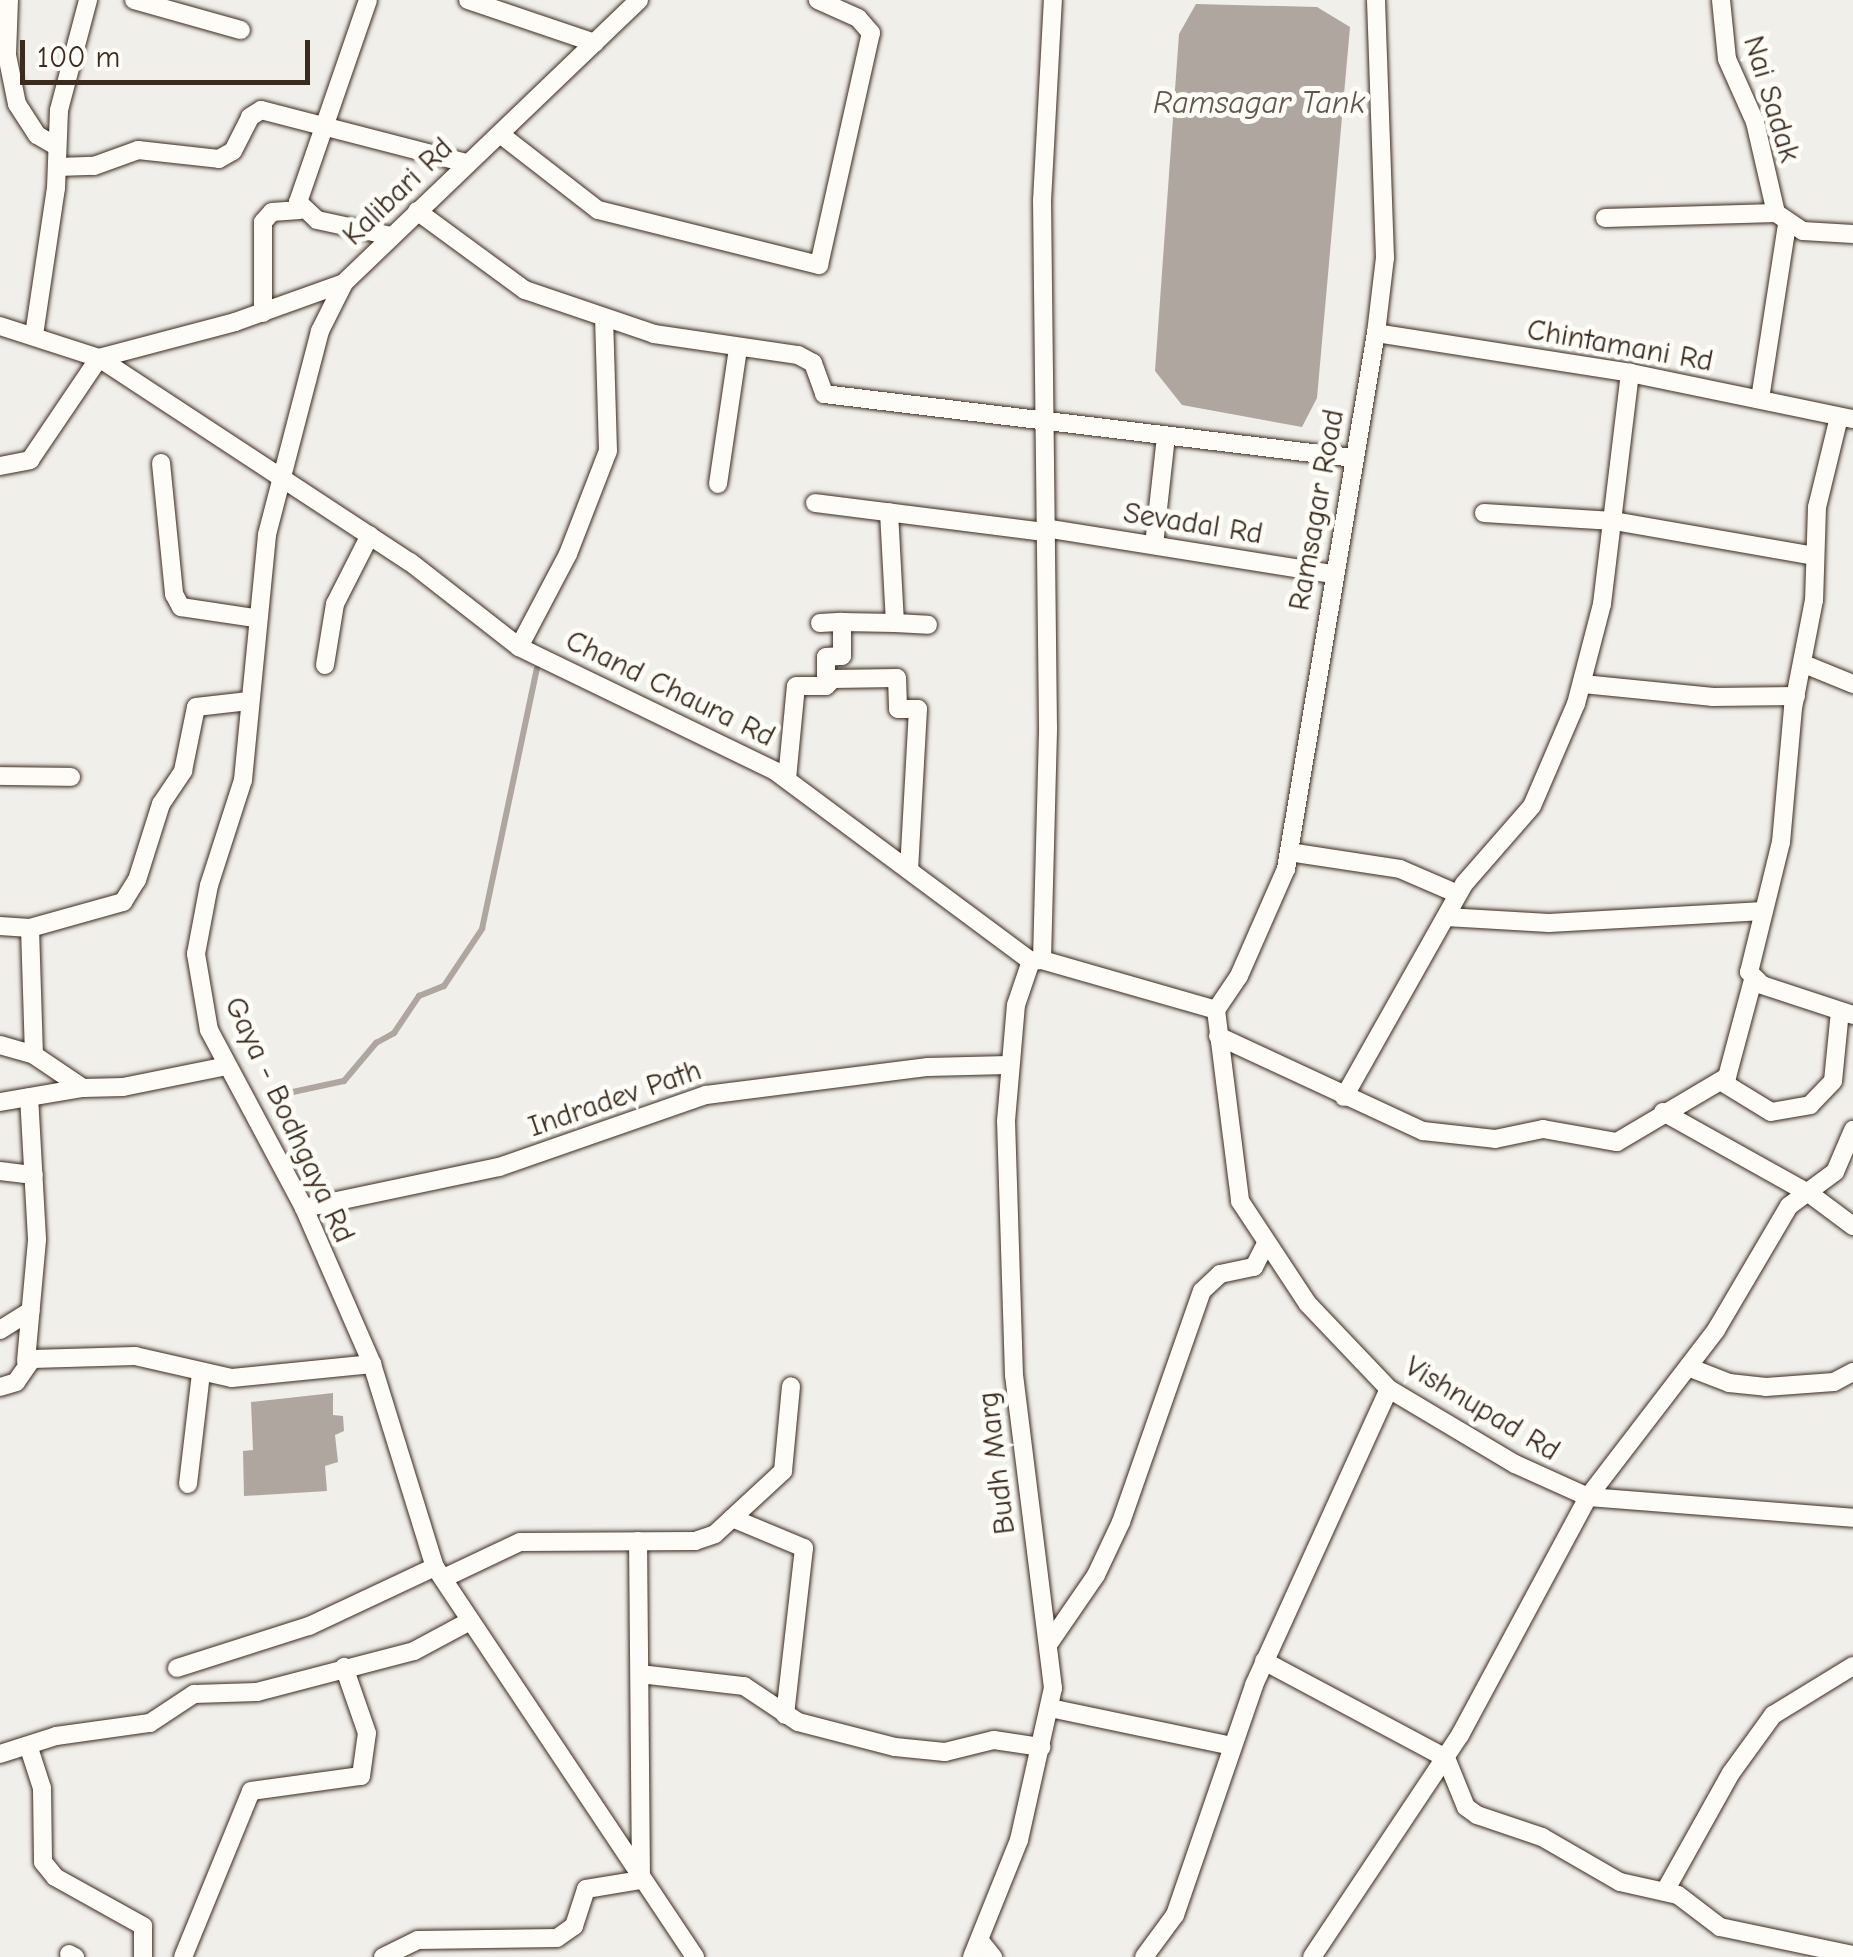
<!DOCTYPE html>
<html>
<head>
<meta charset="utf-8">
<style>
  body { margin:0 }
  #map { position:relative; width:1853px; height:1957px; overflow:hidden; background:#f1efea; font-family:"Comic Neue",sans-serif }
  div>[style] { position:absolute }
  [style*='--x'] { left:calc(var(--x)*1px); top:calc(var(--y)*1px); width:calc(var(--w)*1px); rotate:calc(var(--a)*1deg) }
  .water>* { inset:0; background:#aea69f }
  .stream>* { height:6px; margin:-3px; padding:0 3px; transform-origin:3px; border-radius:3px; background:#aea69f }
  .roads { filter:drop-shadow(0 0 2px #3b2a1e) drop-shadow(0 0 2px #3b2a1e) }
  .minor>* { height:18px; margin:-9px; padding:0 9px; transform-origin:9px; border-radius:9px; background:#fdfcf7 }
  span { translate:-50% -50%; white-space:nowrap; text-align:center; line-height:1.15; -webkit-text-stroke:10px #fdfcf7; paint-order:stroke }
  .street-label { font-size:30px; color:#3b2a1e }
  .water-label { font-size:32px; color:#63554b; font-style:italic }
  .scale { position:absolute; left:20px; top:40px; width:290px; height:45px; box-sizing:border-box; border:5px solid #3b2a1e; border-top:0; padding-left:12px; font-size:30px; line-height:35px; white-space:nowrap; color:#3b2a1e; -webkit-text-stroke:8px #fdfcf7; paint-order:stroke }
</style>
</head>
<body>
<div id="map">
  <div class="water">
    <div style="clip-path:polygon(1196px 4px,1317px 7px,1350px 27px,1317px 398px,1302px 427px,1182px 405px,1155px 371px,1179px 34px)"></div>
    <div style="clip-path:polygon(333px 1393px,333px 1415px,343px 1416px,344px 1431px,335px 1435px,338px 1462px,325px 1466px,327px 1491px,244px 1496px,243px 1451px,253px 1450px,251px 1402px)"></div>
  </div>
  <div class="stream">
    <div style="--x:288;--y:1093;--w:57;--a:-12.1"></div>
    <div style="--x:344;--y:1081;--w:50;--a:-49.9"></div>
    <div style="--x:376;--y:1043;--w:21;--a:-29"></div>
    <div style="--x:394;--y:1033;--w:45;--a:-56"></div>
    <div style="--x:419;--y:996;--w:27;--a:-22"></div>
    <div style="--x:444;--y:986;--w:69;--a:-56.3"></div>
    <div style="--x:482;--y:929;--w:266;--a:-78.1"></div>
  </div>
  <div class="roads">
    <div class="minor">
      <div style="--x:9;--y:0;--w:55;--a:92.1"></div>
      <div style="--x:7;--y:55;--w:50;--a:78.5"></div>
      <div style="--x:17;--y:104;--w:37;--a:57"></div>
      <div style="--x:37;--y:135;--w:22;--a:30"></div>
      <div style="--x:134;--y:0;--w:111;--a:15.7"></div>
      <div style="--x:368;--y:0;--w:214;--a:109.1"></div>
      <div style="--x:298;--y:202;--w:26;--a:43"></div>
      <div style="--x:317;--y:220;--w:76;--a:12.2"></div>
      <div style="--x:468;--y:0;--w:134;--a:18.7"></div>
      <div style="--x:639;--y:0;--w:409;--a:136.2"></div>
      <div style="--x:344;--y:283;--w:54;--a:116.6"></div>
      <div style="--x:320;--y:331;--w:211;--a:104.6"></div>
      <div style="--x:267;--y:535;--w:246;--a:95.6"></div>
      <div style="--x:243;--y:780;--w:110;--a:107.9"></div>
      <div style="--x:209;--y:885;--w:70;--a:100.7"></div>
      <div style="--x:196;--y:954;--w:77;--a:80.3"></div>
      <div style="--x:209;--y:1030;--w:202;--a:61.9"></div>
      <div style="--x:304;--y:1208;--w:170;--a:66.4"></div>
      <div style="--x:372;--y:1364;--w:213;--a:72.8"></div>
      <div style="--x:435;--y:1567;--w:469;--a:56.3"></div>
      <div style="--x:1721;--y:0;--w:59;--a:84.2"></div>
      <div style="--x:1727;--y:59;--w:69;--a:66"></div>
      <div style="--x:1755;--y:122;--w:93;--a:77"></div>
      <div style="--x:1776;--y:213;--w:32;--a:34"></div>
      <div style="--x:1803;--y:231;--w:50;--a:3.4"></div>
      <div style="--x:500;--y:134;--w:124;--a:37.8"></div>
      <div style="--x:598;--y:210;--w:228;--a:14"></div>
      <div style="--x:819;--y:265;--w:238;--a:-77.4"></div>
      <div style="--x:871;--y:33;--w:20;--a:-131"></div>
      <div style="--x:858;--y:18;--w:44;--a:-155.8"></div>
      <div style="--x:57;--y:167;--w:37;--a:-2"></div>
      <div style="--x:94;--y:166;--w:47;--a:-20"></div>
      <div style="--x:138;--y:150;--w:81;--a:6.3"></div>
      <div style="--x:219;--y:159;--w:16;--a:-30"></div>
      <div style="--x:233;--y:151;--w:38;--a:-63"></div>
      <div style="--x:250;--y:117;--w:13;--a:-32"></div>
      <div style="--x:261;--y:110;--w:212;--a:14.5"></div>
      <div style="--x:417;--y:211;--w:134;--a:36.2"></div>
      <div style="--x:525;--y:290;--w:136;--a:18.8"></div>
      <div style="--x:654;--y:334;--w:146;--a:8.3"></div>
      <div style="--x:798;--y:355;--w:17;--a:28"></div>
      <div style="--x:813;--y:363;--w:33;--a:70"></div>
      <div style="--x:824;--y:394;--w:534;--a:6.89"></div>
      <div style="--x:1605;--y:218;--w:171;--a:-1.7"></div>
      <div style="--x:263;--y:313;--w:91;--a:-90"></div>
      <div style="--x:263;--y:222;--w:13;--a:-48"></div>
      <div style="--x:272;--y:212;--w:28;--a:-4"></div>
      <div style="--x:0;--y:326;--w:104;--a:17.9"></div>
      <div style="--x:99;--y:358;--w:372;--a:33.3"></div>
      <div style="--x:410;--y:562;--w:138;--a:37.9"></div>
      <div style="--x:519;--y:647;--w:284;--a:25.8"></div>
      <div style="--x:775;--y:771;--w:319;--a:36.6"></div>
      <div style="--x:1376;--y:333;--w:257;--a:8.9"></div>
      <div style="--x:1630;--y:373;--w:228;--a:11.7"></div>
      <div style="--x:34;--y:335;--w:149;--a:-81.5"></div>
      <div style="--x:56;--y:188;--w:78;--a:-87.8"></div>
      <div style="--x:59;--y:110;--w:114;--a:-75.2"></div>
      <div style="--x:1760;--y:399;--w:176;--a:-81.2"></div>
      <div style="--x:1839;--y:417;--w:93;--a:103.7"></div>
      <div style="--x:1817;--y:507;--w:93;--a:91.8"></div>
      <div style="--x:1814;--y:600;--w:110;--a:101"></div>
      <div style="--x:1793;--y:708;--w:135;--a:95.1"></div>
      <div style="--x:1781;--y:842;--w:134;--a:103.8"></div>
      <div style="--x:1749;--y:972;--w:18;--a:45"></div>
      <div style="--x:1762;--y:985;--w:96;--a:18.2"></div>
      <div style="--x:161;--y:463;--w:132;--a:84.3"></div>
      <div style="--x:174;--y:594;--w:15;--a:62"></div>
      <div style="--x:181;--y:607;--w:75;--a:8.5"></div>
      <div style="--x:0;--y:466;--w:31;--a:-11"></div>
      <div style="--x:30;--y:460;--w:123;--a:-55.9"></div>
      <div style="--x:99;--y:358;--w:141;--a:-14.8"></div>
      <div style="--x:235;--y:322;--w:116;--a:-19.7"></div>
      <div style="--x:718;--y:484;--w:137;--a:-81.6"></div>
      <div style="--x:815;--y:503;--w:232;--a:7.2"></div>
      <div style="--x:1484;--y:513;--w:130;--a:3.5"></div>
      <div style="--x:1614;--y:521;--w:203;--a:9.9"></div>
      <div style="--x:1045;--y:528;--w:292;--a:9.1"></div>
      <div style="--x:1154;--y:545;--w:109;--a:-83.7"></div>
      <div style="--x:820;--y:623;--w:22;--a:-3"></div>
      <div style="--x:895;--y:623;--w:33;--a:3"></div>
      <div style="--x:519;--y:647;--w:105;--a:-62.2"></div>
      <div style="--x:568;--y:554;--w:110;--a:-68.8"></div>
      <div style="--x:608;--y:451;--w:131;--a:-91.7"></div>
      <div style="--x:1804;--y:664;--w:53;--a:22.2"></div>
      <div style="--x:325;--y:665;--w:62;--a:-80.7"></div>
      <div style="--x:335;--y:604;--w:77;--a:-63.1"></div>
      <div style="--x:1583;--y:684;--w:131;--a:5.7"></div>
      <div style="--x:1713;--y:697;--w:83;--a:-0.7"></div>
      <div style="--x:826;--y:686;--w:10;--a:-45"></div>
      <div style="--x:833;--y:679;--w:64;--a:-0.9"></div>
      <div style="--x:897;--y:678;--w:31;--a:88"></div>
      <div style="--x:898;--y:709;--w:20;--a:0"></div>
      <div style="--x:918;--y:709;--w:159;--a:93.2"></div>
      <div style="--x:826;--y:686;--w:29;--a:-90"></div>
      <div style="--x:826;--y:657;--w:16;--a:-4"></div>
      <div style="--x:842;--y:656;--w:34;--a:-90"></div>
      <div style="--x:842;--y:622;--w:53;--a:1.1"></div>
      <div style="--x:895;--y:623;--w:111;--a:-93.1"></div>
      <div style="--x:0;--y:776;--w:71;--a:0.8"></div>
      <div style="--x:787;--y:779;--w:93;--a:-84.5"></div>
      <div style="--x:796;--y:686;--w:30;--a:0"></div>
      <div style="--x:1289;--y:852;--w:112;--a:8.7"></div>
      <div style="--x:1400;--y:869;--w:63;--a:23.3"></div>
      <div style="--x:1446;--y:917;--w:103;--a:3.3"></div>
      <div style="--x:1549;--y:923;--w:215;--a:-3.2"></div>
      <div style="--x:0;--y:926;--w:30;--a:4"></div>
      <div style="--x:30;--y:928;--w:97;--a:-15.6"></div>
      <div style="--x:123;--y:902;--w:26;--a:-58"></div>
      <div style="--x:137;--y:880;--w:80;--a:-72.5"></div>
      <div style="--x:161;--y:804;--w:40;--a:-56"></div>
      <div style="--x:183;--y:771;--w:65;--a:-78.5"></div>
      <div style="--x:196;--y:707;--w:53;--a:-6.5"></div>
      <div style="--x:30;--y:928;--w:127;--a:88.2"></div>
      <div style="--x:1042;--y:960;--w:233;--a:-88.5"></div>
      <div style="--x:1048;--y:727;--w:526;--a:-90.65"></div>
      <div style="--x:1042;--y:201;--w:201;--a:-86.9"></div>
      <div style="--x:1042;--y:960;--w:181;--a:16"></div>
      <div style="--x:1216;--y:1010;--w:41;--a:-55.9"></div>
      <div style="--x:1239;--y:976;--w:117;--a:-66.3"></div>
      <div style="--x:1286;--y:869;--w:544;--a:-80.47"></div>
      <div style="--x:1376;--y:333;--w:76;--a:-83.2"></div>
      <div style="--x:1385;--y:258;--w:258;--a:-92"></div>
      <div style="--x:1216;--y:1010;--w:193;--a:82.8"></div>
      <div style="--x:1240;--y:1201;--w:123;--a:56.6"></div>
      <div style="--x:1308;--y:1304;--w:117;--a:46.4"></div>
      <div style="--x:1389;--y:1389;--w:147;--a:30.8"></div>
      <div style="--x:1515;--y:1464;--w:80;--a:24.3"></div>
      <div style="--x:1588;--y:1497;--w:266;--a:4.5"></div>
      <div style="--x:1218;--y:1036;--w:226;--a:24.9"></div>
      <div style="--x:1423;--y:1131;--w:72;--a:6.3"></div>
      <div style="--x:1495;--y:1139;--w:49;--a:-11.8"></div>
      <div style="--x:1543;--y:1129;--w:75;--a:10"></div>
      <div style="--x:1617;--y:1142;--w:128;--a:-30.6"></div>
      <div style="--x:1727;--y:1077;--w:100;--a:-75"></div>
      <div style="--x:0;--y:1045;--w:35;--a:16"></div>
      <div style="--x:34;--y:1055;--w:59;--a:34"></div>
      <div style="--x:83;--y:1088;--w:40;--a:-1.4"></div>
      <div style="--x:123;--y:1087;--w:106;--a:-11.4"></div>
      <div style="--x:1722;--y:1082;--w:57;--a:31.5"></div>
      <div style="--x:1771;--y:1112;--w:40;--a:-10"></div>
      <div style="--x:1810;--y:1105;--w:33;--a:-46"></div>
      <div style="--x:1833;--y:1081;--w:70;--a:-84.3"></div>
      <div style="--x:1344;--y:1097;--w:244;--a:-60.6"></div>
      <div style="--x:1464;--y:884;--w:103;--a:-48.9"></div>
      <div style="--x:1532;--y:806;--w:111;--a:-66.7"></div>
      <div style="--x:1576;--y:704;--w:103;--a:-75.4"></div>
      <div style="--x:1602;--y:604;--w:233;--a:-83.1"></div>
      <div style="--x:0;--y:1102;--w:84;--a:-9.6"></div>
      <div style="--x:1663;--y:1112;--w:168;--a:29.2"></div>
      <div style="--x:1810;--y:1194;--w:54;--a:36.7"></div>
      <div style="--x:0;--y:1171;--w:34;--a:7"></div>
      <div style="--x:304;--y:1208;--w:199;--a:-11.9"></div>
      <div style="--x:499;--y:1167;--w:219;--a:-19.2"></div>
      <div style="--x:706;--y:1095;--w:224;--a:-7.2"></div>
      <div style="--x:928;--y:1067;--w:80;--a:-1.4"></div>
      <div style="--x:0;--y:1330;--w:36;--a:-32"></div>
      <div style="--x:26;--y:1361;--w:122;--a:-84.8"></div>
      <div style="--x:37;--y:1239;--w:142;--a:-93.2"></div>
      <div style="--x:1688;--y:1367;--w:44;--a:21.3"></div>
      <div style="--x:1729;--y:1383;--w:37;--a:6"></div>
      <div style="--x:1766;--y:1387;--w:68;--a:-4.2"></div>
      <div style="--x:1834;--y:1382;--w:21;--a:-28"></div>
      <div style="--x:0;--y:1387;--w:17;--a:-17"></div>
      <div style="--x:16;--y:1382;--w:28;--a:-55"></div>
      <div style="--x:32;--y:1359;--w:103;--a:-1.7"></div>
      <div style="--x:135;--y:1356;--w:99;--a:12.8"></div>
      <div style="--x:232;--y:1378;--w:141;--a:-5.7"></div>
      <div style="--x:188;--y:1484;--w:112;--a:-83.3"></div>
      <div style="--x:732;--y:1518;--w:78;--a:22.6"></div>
      <div style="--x:804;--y:1548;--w:168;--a:96.5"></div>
      <div style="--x:446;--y:1577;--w:82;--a:-25.3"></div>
      <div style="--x:520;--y:1542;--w:175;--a:-0.3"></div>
      <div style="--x:695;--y:1541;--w:21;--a:-19"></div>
      <div style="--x:715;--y:1534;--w:93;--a:-42.8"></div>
      <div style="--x:783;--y:1471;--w:85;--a:-84.6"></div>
      <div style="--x:1050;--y:1642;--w:81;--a:-55.5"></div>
      <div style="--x:1096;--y:1575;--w:59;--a:-64.7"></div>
      <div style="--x:1121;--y:1522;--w:245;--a:-70.7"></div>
      <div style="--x:1202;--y:1291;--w:25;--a:-43"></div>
      <div style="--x:1220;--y:1274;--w:35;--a:-12"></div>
      <div style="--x:1254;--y:1267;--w:25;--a:-63"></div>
      <div style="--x:1264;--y:1661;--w:206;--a:28.1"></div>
      <div style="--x:1446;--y:1758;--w:53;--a:67.8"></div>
      <div style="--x:1466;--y:1807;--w:14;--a:36"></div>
      <div style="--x:1477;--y:1815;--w:69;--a:18.7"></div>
      <div style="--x:1542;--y:1837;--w:90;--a:30"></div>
      <div style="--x:1620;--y:1882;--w:59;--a:12.6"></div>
      <div style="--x:1678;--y:1895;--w:53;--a:37.3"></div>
      <div style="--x:1720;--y:1927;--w:136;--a:11.9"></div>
      <div style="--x:177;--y:1668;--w:139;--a:-17.7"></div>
      <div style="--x:309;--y:1626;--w:139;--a:-25.1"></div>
      <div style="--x:640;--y:1674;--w:105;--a:6.6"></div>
      <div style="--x:744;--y:1686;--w:65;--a:33.7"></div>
      <div style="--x:798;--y:1722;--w:100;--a:14.5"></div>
      <div style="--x:895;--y:1747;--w:50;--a:5.7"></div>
      <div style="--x:945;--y:1752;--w:50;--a:-13.8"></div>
      <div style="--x:994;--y:1740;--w:48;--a:8.5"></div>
      <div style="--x:1050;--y:1708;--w:186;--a:11.8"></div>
      <div style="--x:29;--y:1748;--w:42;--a:72"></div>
      <div style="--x:42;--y:1788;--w:74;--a:89.2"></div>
      <div style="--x:43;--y:1862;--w:19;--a:51"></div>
      <div style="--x:55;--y:1877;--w:101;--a:29.1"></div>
      <div style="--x:143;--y:1926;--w:31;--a:90"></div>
      <div style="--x:0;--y:1754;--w:59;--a:-17.8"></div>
      <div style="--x:56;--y:1736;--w:95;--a:-7.9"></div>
      <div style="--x:150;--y:1723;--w:53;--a:-33.4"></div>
      <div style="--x:194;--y:1694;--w:63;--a:-1.8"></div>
      <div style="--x:257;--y:1692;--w:162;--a:-14.6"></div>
      <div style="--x:414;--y:1651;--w:64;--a:-28.2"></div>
      <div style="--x:1665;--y:1891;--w:135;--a:-60.8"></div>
      <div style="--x:1731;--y:1773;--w:72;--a:-54.1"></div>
      <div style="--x:1773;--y:1715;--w:94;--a:-31.5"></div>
      <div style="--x:980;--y:1941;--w:21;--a:51"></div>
      <div style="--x:69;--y:1954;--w:7;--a:27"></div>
      <div style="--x:183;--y:1957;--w:179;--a:-67.7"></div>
      <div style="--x:251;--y:1791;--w:111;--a:-7.8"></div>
      <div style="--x:361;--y:1776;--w:43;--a:-82.1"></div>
      <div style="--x:367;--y:1733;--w:70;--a:-109.2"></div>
      <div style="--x:383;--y:1957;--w:39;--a:-26"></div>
      <div style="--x:418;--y:1940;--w:139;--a:-0.8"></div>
      <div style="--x:557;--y:1938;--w:21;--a:-35"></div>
      <div style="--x:574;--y:1926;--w:39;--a:-72"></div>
      <div style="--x:586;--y:1889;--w:56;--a:-9.3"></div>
      <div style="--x:641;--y:1880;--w:339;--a:-90.5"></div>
      <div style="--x:972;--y:1957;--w:126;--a:-68.1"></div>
      <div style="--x:1019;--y:1840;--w:156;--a:-77.4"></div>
      <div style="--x:1053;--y:1688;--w:315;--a:-97.1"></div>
      <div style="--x:1014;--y:1375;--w:254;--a:-91.8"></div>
      <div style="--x:1006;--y:1121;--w:116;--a:-85.1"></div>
      <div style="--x:1016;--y:1005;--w:46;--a:-71.2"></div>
      <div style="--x:1031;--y:961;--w:10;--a:-6"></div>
      <div style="--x:1144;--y:1957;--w:52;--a:-53.6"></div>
      <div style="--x:1175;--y:1915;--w:243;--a:-71"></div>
      <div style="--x:1254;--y:1685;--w:325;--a:-65.5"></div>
      <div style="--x:1312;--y:1957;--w:267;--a:-56.3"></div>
      <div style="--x:1460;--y:1735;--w:270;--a:-61.7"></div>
      <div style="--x:1588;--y:1497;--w:210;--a:-52.5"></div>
      <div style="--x:1716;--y:1330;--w:144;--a:-59.5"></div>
      <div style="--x:1789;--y:1206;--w:57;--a:-36.5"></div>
      <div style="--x:1835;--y:1172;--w:46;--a:-66.8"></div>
    </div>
  </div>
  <div class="street-label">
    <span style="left:1771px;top:99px;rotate:73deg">Nai Sadak</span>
    <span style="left:398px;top:192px;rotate:-44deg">Kalibari Rd</span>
    <span style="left:1620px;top:346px;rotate:10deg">Chintamani Rd</span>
    <span style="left:1317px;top:510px;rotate:-80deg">Ramsagar Road</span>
    <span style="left:1193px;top:524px;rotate:9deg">Sevadal Rd</span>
    <span style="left:670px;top:689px;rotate:26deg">Chand Chaura Rd</span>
    <span style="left:615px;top:1099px;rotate:-19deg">Indradev Path</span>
    <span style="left:289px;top:1120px;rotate:65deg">Gaya - Bodhgaya Rd</span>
    <span style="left:1482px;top:1409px;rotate:31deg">Vishnupad Rd</span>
    <span style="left:997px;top:1463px;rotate:-97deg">Budh Marg</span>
  </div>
  <div class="water-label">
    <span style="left:1259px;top:103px">Ramsagar Tank</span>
  </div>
  <div class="scale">100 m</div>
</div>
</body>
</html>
